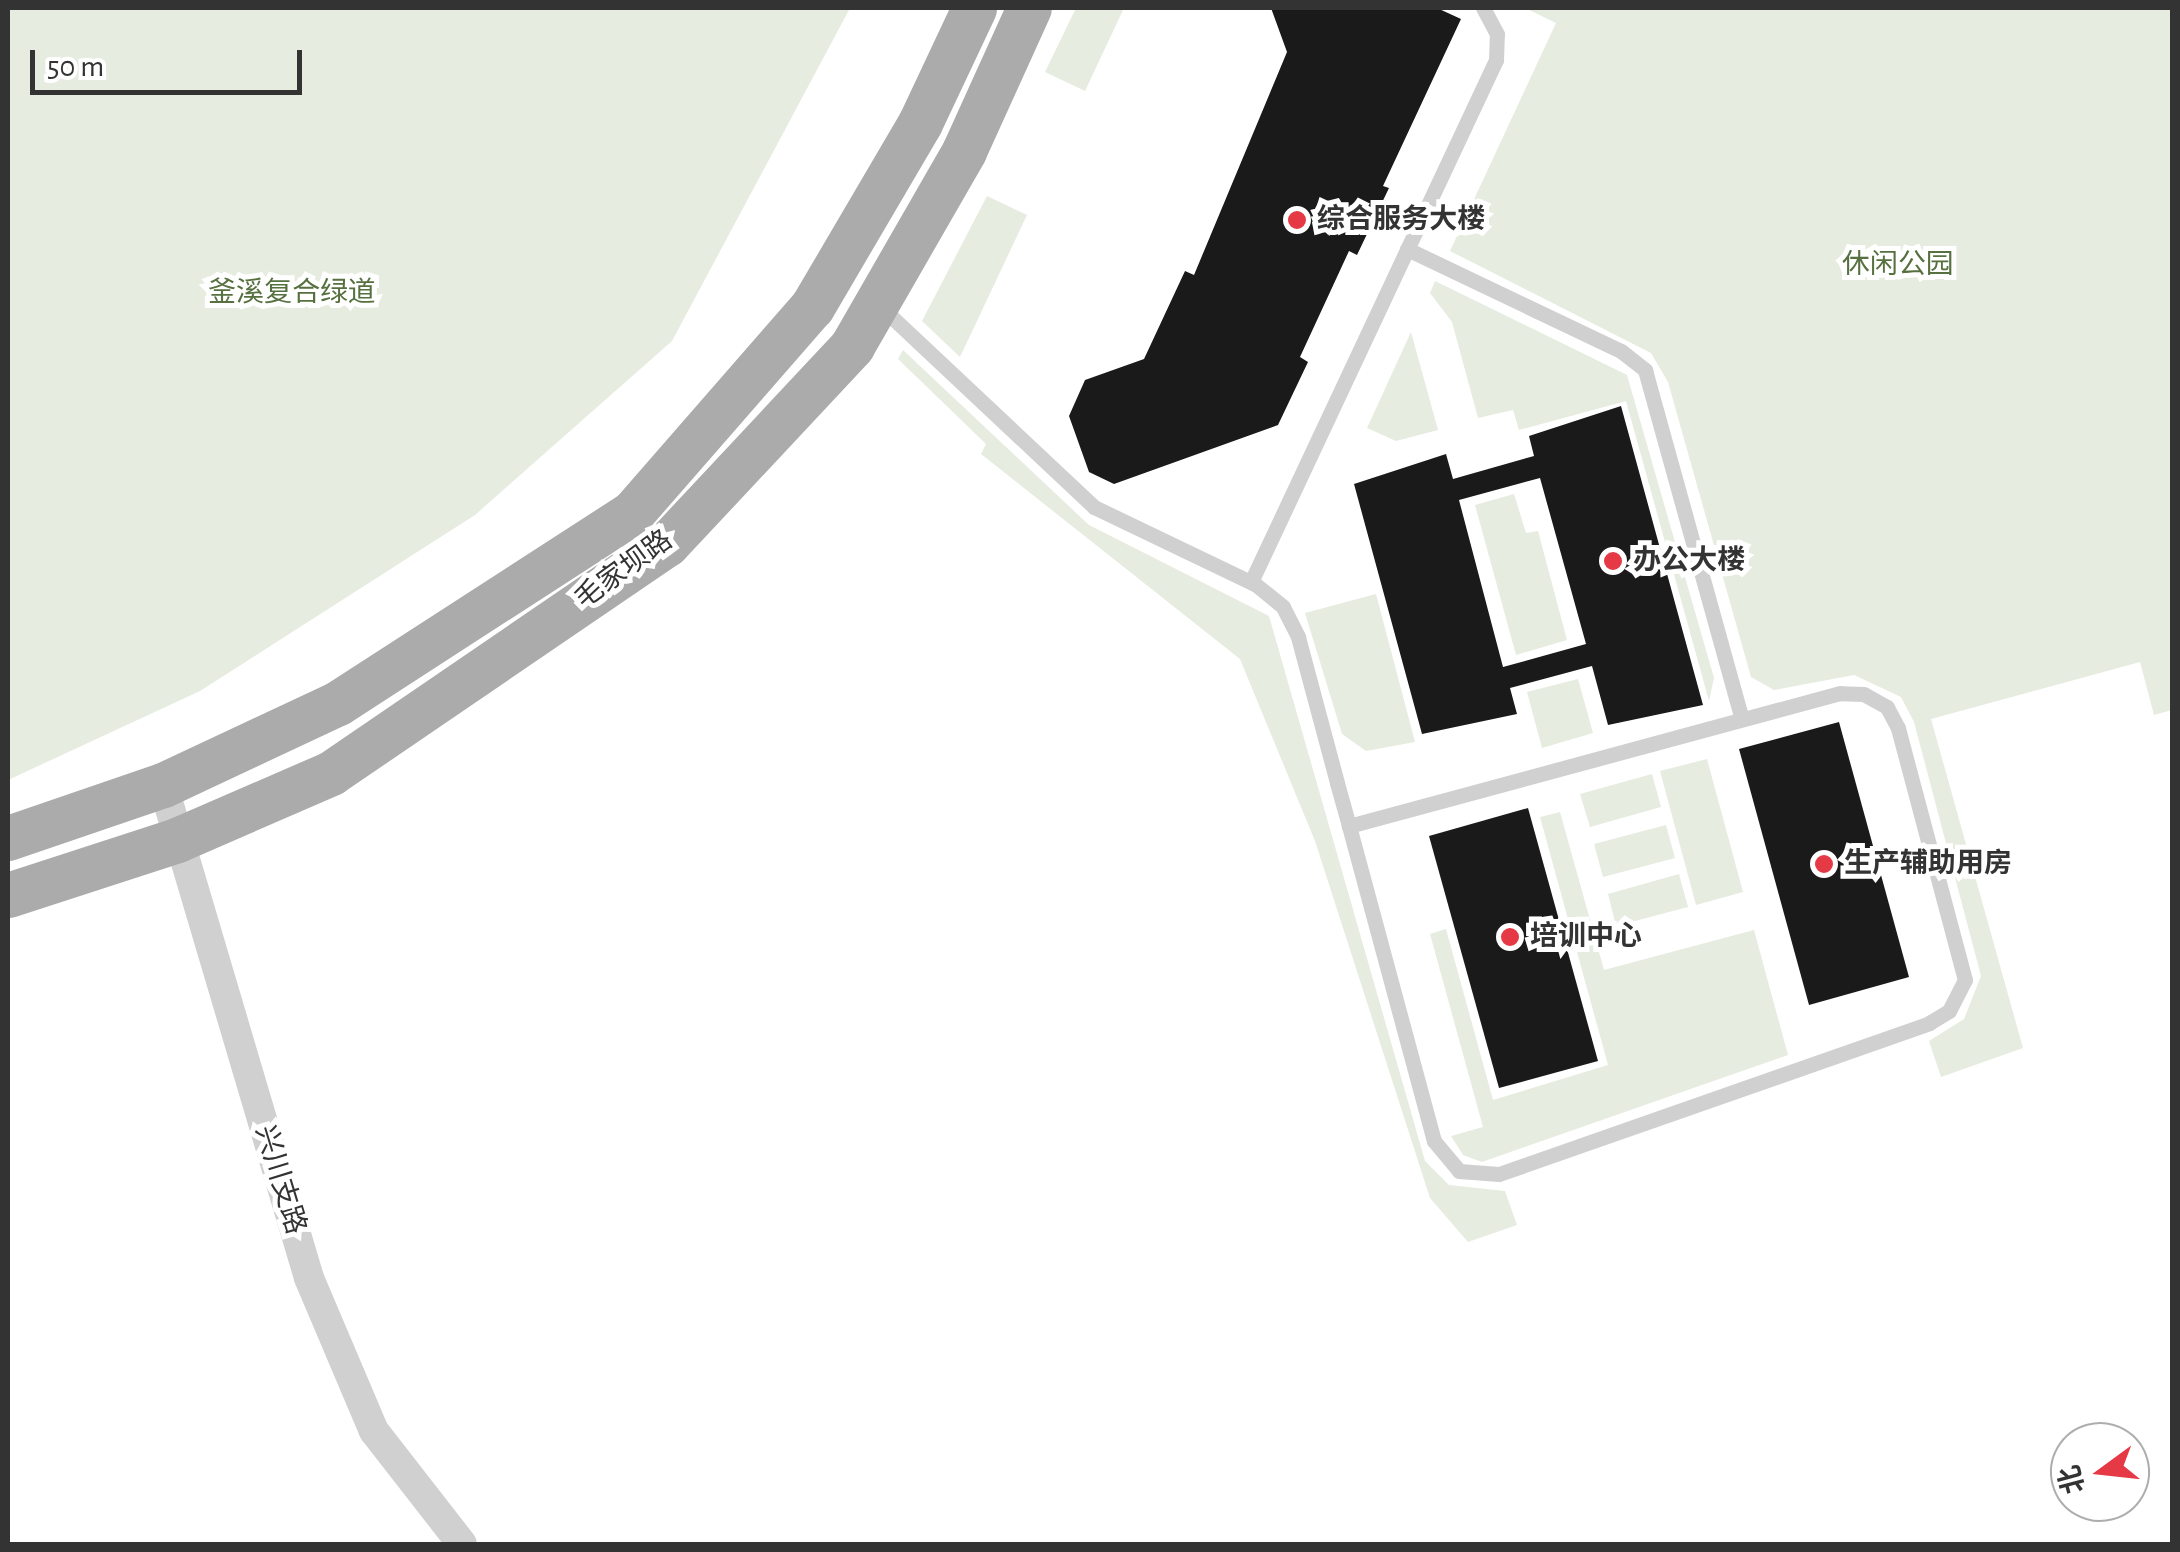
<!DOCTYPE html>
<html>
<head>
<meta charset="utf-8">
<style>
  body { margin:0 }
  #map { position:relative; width:2180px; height:1552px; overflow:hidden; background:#fff; font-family:"Alegreya Sans","Noto Sans SC",sans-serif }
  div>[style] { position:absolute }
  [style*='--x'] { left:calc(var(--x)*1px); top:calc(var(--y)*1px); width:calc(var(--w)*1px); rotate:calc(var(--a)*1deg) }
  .green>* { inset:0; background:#e6ecdf }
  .building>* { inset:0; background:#1a1a1a }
  .lane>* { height:15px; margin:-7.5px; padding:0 7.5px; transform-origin:7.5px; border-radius:7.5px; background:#d0d0d0 }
  .street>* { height:30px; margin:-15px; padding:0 15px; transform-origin:15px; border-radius:15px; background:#d0d0d0 }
  .primary>* { height:45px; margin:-22.5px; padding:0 22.5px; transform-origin:22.5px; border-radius:22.5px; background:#ababab }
  .dots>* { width:28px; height:28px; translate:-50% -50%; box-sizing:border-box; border:5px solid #fff; border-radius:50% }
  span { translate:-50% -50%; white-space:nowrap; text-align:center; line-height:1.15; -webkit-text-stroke:10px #fff; paint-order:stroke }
  .poi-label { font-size:28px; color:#333; font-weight:700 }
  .left { translate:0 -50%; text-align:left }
  .park-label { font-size:28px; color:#56703f }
  .street-label { font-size:28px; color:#333 }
  .frame { position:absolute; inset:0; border:10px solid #333; pointer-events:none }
  .north { position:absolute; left:2050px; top:1422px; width:100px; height:100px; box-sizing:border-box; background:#fff; border:2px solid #adadad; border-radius:50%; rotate:255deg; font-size:28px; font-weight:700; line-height:40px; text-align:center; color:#333 }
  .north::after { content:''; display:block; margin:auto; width:35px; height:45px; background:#e63946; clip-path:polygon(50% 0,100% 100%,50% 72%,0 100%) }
  .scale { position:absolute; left:30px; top:50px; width:272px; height:45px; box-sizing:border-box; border:5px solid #333; border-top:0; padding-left:12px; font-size:30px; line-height:35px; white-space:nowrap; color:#333; -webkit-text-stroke:8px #fff; paint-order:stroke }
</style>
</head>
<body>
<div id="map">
  <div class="green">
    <div style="clip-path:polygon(8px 8px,850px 8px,672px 341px,475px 515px,200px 691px,8px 780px)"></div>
    <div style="clip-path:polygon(1076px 8px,1124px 8px,1085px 91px,1045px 72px)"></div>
    <div style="clip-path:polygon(1525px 8px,2172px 8px,2172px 710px,2154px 715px,2140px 662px,1931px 719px,2023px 1048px,1941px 1077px,1929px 1041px,1964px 1019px,1981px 976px,1914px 722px,1901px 697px,1854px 675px,1774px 690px,1751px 677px,1668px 382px,1651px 353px,1450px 251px,1556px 23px)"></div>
    <div style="clip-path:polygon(987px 196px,1027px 215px,960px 357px,922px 321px)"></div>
    <div style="clip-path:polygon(1435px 281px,1627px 375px,1714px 678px,1709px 701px,1626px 401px,1519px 430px,1513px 410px,1478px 418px,1452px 322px,1430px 293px)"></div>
    <div style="clip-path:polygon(1411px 332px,1438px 430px,1396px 441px,1367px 428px)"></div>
    <div style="clip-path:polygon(903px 350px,1089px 525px,1269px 616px,1425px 1161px,1449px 1185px,1505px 1191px,1517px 1225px,1468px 1242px,1430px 1198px,1315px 841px,1240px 659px,981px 454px,986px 444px,898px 359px)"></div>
    <div style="clip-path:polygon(1514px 494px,1526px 533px,1538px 531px,1567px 640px,1516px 655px,1475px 505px)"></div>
    <div style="clip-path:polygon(1376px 594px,1415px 742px,1366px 751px,1342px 734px,1305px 613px)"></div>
    <div style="clip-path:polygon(1578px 679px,1593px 733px,1542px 748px,1527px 692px)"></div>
    <div style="clip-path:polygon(1707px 759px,1743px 892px,1696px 905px,1660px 771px)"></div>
    <div style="clip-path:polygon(1652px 774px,1661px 807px,1590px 827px,1580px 794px)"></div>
    <div style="clip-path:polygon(1560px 812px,1604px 970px,1754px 930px,1788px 1055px,1482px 1162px,1463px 1155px,1451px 1136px,1483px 1127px,1430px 934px,1446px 929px,1493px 1100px,1608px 1065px,1540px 817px)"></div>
    <div style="clip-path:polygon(1666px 825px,1675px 858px,1603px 877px,1594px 844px)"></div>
    <div style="clip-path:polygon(1679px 874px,1688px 907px,1616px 926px,1608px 894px)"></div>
  </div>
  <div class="building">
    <div style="clip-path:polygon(1271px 8px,1437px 8px,1461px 19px,1383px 186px,1389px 188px,1357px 255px,1349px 251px,1300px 357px,1308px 362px,1278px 425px,1114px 484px,1089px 472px,1069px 416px,1085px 380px,1144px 359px,1185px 271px,1194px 275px,1287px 52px)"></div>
    <div style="clip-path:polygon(evenodd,1621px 406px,1703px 705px,1608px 725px,1592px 666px,1510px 688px,1517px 714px,1422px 734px,1354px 484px,1446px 454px,1453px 479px,1534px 456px,1529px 436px,1621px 406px,1540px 478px,1586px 644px,1503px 667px,1459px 500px,1540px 478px)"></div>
    <div style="clip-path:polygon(1839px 722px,1909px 977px,1809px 1005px,1739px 749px)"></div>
    <div style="clip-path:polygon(1528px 808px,1598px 1061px,1499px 1088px,1429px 836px)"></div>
  </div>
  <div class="lane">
    <div style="--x:1407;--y:249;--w:237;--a:25.5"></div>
    <div style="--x:1621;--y:351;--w:31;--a:38"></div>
    <div style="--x:1645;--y:370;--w:362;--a:74.5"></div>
    <div style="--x:880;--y:306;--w:294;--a:43.2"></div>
    <div style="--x:1094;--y:507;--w:178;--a:25.6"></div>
    <div style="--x:1255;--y:584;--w:36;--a:39"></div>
    <div style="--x:1283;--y:607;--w:34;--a:63"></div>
    <div style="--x:1298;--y:637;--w:151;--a:75"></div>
    <div style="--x:1337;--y:783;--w:45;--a:74.4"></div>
    <div style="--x:1349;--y:826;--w:326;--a:74.9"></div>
    <div style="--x:1434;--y:1141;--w:39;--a:50"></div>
    <div style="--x:1459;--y:1171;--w:40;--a:4.3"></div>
    <div style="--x:1499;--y:1174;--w:456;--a:-19.3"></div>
    <div style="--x:1929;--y:1023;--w:23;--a:-31"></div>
    <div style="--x:1949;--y:1011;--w:35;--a:-63"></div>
    <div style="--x:1965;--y:980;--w:261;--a:-104.9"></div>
    <div style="--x:1898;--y:728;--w:24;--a:-118"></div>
    <div style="--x:1887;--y:707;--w:26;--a:-151"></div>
    <div style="--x:1864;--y:694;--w:24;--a:-178"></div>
    <div style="--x:1840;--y:693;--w:509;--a:164.84"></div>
    <div style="--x:1251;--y:582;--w:577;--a:-64.86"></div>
    <div style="--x:1496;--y:60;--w:26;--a:-88"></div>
    <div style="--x:1497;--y:34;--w:30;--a:-118"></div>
  </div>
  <div class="street">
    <div style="--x:163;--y:785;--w:514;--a:73.5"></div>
    <div style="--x:309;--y:1278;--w:166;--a:67"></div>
    <div style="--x:374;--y:1431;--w:143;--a:52.1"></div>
  </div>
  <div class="primary">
    <div style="--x:8;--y:838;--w:164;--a:-18.9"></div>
    <div style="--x:163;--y:785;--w:193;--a:-25.1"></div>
    <div style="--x:338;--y:703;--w:350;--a:-32.9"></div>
    <div style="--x:632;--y:513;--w:274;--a:-48.9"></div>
    <div style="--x:812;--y:307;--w:213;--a:-59.6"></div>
    <div style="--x:920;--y:123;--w:127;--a:-64.8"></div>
    <div style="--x:8;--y:895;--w:178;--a:-18"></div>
    <div style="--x:177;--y:840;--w:168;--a:-23.5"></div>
    <div style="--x:331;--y:773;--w:407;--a:-34.3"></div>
    <div style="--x:667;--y:544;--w:271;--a:-46.9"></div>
    <div style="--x:852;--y:346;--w:225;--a:-60.1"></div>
    <div style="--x:964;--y:151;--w:157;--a:-65.6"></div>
  </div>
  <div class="dots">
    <div style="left:1297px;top:220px;background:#e63946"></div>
    <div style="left:1613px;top:561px;background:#e63946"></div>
    <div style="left:1824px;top:864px;background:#e63946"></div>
    <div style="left:1510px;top:937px;background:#e63946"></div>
  </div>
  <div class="poi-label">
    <span class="left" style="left:1317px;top:220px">综合服务大楼</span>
    <span class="left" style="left:1633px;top:561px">办公大楼</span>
    <span class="left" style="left:1844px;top:864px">生产辅助用房</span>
    <span class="left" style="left:1530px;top:937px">培训中心</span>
  </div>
  <div class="park-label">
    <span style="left:1898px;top:265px">休闲公园</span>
    <span style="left:292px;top:293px">釜溪复合绿道</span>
  </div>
  <div class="street-label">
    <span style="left:624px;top:570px;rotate:-36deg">毛家坝路</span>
    <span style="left:280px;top:1180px;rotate:73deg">兴川支路</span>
  </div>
  <div class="frame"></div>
  <div class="north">北</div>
  <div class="scale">50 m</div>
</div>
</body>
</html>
